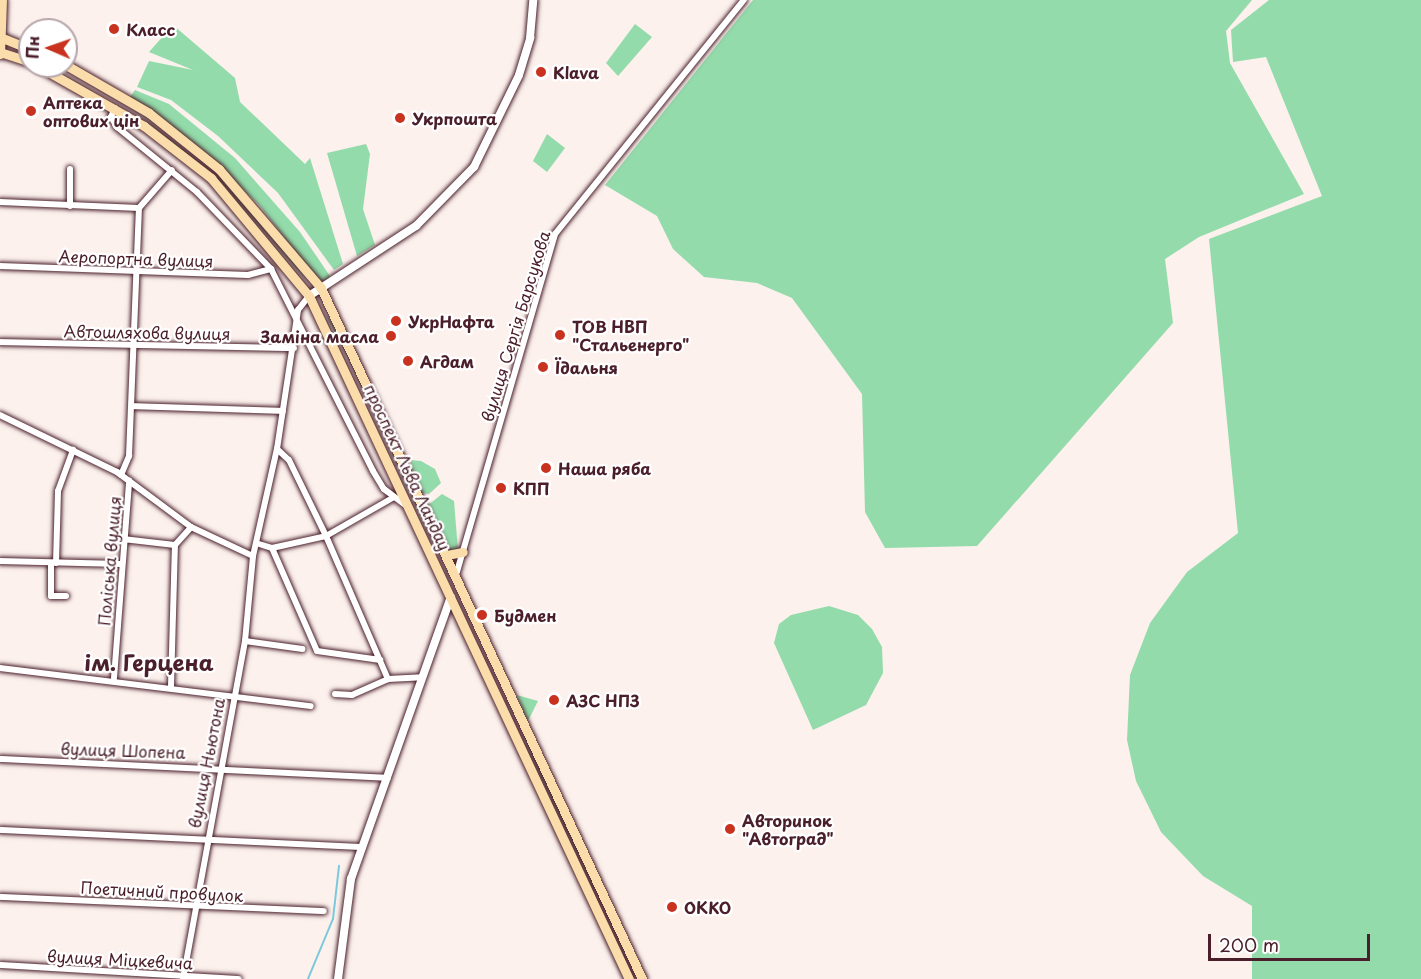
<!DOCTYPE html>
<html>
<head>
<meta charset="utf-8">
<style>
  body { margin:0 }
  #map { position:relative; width:1421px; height:979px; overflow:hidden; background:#fcf1ed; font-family:"Playpen Sans",sans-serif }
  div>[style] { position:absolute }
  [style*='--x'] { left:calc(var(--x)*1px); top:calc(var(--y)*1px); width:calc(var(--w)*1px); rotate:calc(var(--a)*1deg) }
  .green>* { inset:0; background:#93dbaa }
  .stream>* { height:1.5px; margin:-0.75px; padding:0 0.75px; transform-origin:0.75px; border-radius:0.75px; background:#7cc9db }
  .roads { filter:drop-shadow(0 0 2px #4a1f2b) drop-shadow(0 0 2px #4a1f2b) }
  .street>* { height:6px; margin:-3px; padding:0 3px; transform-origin:3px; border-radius:3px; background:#fff }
  .secondary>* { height:8px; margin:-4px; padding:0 4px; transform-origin:4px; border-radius:4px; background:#fff }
  .primary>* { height:9px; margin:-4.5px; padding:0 4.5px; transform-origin:4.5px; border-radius:4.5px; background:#faddab }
  .dots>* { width:16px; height:16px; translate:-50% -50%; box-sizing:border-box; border:3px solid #fff; border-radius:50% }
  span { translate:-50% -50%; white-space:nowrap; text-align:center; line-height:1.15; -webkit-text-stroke:4.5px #fff; paint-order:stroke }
  .poi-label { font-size:16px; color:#4a1f2b; font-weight:700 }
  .left { translate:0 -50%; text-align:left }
  .right { translate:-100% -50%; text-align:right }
  .street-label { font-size:16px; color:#4a1f2b }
  .district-label { font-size:22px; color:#4a1f2b; font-weight:700 }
  .north { position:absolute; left:18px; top:18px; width:60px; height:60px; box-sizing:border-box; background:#fff; border:2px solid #b7a5aa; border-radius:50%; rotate:272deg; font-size:16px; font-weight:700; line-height:24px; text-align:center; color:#4a1f2b }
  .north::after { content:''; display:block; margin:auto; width:21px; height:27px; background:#c8321e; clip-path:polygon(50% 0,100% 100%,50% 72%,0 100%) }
  .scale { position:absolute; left:1208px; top:934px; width:162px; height:27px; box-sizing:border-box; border:3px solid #4a1f2b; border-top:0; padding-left:8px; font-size:18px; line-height:21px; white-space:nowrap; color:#4a1f2b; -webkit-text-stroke:4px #fff; paint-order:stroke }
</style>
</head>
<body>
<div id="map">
  <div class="green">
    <div style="clip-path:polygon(753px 0,1252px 0,1226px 31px,1230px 63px,1304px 194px,1199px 237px,1165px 259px,1173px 323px,977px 546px,885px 548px,865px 512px,862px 394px,792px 298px,757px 283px,704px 277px,673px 249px,657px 216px,605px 185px)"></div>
    <div style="clip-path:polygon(1269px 0,1421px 0,1421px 979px,1252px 979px,1252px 906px,1203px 876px,1161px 832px,1136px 781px,1127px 740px,1130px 675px,1150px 623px,1187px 572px,1238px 533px,1209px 239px,1322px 196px,1266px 57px,1233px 62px,1231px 30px)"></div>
    <div style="clip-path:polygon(635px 24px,652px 37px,618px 76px,606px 63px)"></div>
    <div style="clip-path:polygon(173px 25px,235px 78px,240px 102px,305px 164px,310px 158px,343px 264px,334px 270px,278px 193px,218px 136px,171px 100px,137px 87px,149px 61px,193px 70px,149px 52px)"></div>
    <div style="clip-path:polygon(135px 90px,169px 104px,235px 158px,300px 232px,330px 276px,326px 280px,319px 282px,259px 205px,213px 160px,130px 97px)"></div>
    <div style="clip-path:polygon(126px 104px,219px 177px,287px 253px,306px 280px,225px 186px)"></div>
    <div style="clip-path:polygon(547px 134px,565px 148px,547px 172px,533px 161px)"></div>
    <div style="clip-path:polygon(366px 144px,370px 154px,363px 209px,375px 245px,357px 256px,327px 153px)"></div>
    <div style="clip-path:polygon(325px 313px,340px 335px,446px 572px,349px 360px)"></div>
    <div style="clip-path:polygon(421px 461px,435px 469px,441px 483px,429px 494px,422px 493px,411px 467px,411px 460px)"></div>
    <div style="clip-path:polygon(442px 494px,454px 501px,458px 550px,449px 554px,427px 506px)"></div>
    <div style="clip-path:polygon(829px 606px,858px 615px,872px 629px,882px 647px,883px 673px,866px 705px,813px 730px,774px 643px,779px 624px,791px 615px)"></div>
    <div style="clip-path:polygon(517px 695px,538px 701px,529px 719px,527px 720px)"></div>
    <div style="clip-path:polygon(509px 700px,637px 979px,536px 766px)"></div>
  </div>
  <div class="stream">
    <div style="--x:308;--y:979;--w:65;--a:-67.4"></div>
    <div style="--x:333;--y:919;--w:53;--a:-83.5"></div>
  </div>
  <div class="roads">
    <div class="street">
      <div style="--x:115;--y:108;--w:10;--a:114"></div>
      <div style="--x:111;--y:117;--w:12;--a:59"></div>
      <div style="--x:117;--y:127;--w:103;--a:39.1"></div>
      <div style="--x:197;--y:192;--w:107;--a:46.1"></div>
      <div style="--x:271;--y:269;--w:226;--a:63.2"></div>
      <div style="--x:373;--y:471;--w:21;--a:59"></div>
      <div style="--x:384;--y:489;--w:26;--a:37"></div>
      <div style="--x:0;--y:202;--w:139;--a:2.5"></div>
      <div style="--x:139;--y:208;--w:50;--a:-49"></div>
      <div style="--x:70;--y:206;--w:37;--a:-90"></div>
      <div style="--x:0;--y:266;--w:248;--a:2.1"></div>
      <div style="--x:248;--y:275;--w:24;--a:-15"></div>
      <div style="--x:0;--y:342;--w:294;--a:1.2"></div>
      <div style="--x:132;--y:406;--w:151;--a:1.9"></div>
      <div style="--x:0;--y:415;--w:130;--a:26"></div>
      <div style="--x:117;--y:472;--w:92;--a:36.6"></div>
      <div style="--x:191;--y:527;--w:68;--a:25.1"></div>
      <div style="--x:277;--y:449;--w:16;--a:43"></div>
      <div style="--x:289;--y:460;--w:85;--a:64"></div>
      <div style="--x:326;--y:536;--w:156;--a:66.6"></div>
      <div style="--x:121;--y:475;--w:21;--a:-67"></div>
      <div style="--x:129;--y:456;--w:248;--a:-87.7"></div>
      <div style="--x:123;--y:539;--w:52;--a:6.6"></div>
      <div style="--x:259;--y:544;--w:14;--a:17"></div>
      <div style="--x:272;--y:548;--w:55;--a:-12.5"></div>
      <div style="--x:326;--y:536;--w:78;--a:-29.8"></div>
      <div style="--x:272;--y:548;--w:112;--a:66.4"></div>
      <div style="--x:317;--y:651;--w:64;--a:8.1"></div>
      <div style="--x:0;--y:561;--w:121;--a:1.4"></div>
      <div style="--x:51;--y:563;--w:33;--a:90"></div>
      <div style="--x:51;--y:596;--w:15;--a:0"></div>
      <div style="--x:56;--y:563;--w:72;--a:-88.4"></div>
      <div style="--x:58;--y:491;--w:44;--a:-69.9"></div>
      <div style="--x:456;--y:575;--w:355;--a:-73.8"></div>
      <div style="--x:555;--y:234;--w:301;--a:-51.1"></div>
      <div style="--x:245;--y:641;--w:58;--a:8"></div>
      <div style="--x:0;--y:668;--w:313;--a:7"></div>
      <div style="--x:114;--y:678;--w:198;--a:-85.6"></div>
      <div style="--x:171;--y:686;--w:141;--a:-88.4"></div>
      <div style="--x:175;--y:545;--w:24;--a:-48"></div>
      <div style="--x:335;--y:694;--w:17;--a:3"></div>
      <div style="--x:352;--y:695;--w:39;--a:-24"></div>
      <div style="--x:388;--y:679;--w:34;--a:-3"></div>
      <div style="--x:0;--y:759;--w:388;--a:2.8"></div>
      <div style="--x:0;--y:830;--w:363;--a:2.7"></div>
      <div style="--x:0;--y:897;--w:324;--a:2.5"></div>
      <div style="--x:0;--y:965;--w:239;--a:3.4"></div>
      <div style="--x:183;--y:979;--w:344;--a:-79.6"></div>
      <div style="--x:245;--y:641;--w:85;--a:-84.6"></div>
      <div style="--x:253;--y:556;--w:110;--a:-77.4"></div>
      <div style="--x:277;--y:449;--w:141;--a:-81.4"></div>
      <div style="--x:298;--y:310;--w:18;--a:-52"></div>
    </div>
    <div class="secondary">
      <div style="--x:309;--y:296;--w:128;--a:-33.2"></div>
      <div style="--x:416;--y:226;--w:83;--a:-45.5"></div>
      <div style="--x:474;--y:167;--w:102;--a:-63.9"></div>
      <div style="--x:519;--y:75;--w:39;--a:-73"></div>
      <div style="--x:530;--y:38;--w:38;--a:-85"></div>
      <div style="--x:338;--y:979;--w:101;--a:-82.6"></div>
      <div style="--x:351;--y:879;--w:299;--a:-70.5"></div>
    </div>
    <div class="primary">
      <div style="--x:0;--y:37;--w:32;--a:22"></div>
      <div style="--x:0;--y:52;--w:32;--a:18"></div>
      <div style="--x:0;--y:54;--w:54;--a:-87.9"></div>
      <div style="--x:66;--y:65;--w:96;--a:30"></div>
      <div style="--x:149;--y:113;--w:90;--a:38.7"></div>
      <div style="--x:219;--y:169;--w:157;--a:49.4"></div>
      <div style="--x:321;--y:288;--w:762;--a:65.08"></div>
      <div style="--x:38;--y:66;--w:122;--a:29.5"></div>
      <div style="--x:144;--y:126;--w:85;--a:37.8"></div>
      <div style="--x:211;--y:178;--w:153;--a:50.3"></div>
      <div style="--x:309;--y:296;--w:754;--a:64.9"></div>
      <div style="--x:447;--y:555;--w:16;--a:-11"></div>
    </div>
  </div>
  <div class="dots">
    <div style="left:114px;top:29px;background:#c8321e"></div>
    <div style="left:541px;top:72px;background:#c8321e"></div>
    <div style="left:31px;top:111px;background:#c8321e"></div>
    <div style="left:400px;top:118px;background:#c8321e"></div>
    <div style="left:396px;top:321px;background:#c8321e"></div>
    <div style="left:560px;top:335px;background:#c8321e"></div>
    <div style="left:391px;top:336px;background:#c8321e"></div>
    <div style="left:408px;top:361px;background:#c8321e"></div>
    <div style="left:543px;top:367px;background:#c8321e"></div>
    <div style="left:546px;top:468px;background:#c8321e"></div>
    <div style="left:501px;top:488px;background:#c8321e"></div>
    <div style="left:482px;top:615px;background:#c8321e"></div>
    <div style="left:554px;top:700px;background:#c8321e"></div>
    <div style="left:730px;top:829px;background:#c8321e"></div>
    <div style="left:672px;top:907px;background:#c8321e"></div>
  </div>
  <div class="poi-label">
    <span class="left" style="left:126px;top:29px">Класс</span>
    <span class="left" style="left:553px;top:72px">Klava</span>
    <span class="left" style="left:43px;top:111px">Аптека<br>оптових цін</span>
    <span class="left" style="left:412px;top:118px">Укрпошта</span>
    <span class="left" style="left:408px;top:321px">УкрНафта</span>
    <span class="left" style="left:572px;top:335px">ТОВ НВП<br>"Стальенерго"</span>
    <span class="right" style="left:379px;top:336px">Заміна масла</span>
    <span class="left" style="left:420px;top:361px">Агдам</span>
    <span class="left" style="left:555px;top:367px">Їдальня</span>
    <span class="left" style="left:558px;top:468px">Наша ряба</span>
    <span class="left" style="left:513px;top:488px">КПП</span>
    <span class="left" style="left:494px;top:615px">Будмен</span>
    <span class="left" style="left:566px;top:700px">АЗС НПЗ</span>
    <span class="left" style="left:742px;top:829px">Авторинок<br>"Автоград"</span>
    <span class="left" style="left:684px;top:907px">ОККО</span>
  </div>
  <div class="street-label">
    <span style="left:136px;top:258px;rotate:2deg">Аеропортна вулиця</span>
    <span style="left:515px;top:326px;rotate:-73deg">вулиця Сергія Барсукова</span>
    <span style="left:147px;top:332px;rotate:1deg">Автошляхова вулиця</span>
    <span style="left:408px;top:467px;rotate:65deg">проспект Льва Ландау</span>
    <span style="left:109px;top:561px;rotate:-85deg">Поліська вулиця</span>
    <span style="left:123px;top:750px;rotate:2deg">вулиця Шопена</span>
    <span style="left:206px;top:763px;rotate:-79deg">вулиця Ньютона</span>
    <span style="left:162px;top:891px;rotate:3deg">Поетичний провулок</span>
    <span style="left:120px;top:959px;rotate:3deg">вулиця Міцкевича</span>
  </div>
  <div class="district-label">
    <span style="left:149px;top:662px">ім. Герцена</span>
  </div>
  <div class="north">Пн</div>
  <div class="scale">200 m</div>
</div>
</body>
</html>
